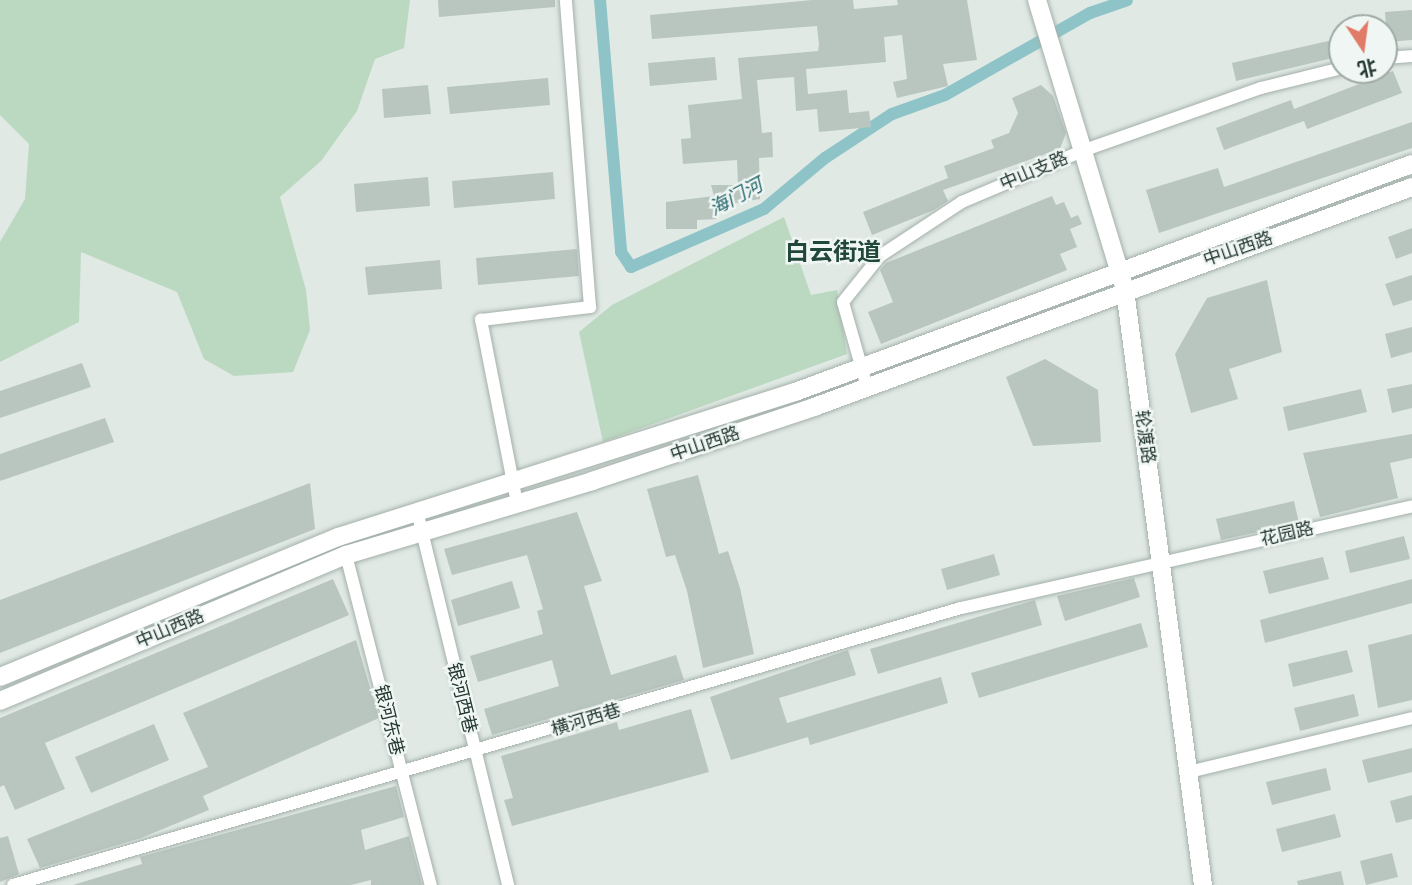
<!DOCTYPE html>
<html>
<head>
<meta charset="utf-8">
<style>
  body { margin:0 }
  #map { position:relative; width:1412px; height:885px; overflow:hidden; background:#e0e9e4; font-family:"Roboto Condensed","Noto Sans SC",sans-serif }
  div>[style] { position:absolute }
  [style*='--x'] { left:calc(var(--x)*1px); top:calc(var(--y)*1px); width:calc(var(--w)*1px); rotate:calc(var(--a)*1deg) }
  .green>* { inset:0; background:#bbd8c1 }
  .canal>* { height:12px; margin:-6px; padding:0 6px; transform-origin:6px; border-radius:6px; background:#8ec4c8 }
  .building>* { inset:0; background:#b9c6c0 }
  .roads { filter:drop-shadow(0 0 2px #a4b0aa) drop-shadow(0 0 2px #a4b0aa) }
  .minor>* { height:12px; margin:-6px; padding:0 6px; transform-origin:6px; border-radius:6px; background:#fff }
  .secondary>* { height:18px; margin:-9px; padding:0 9px; transform-origin:9px; border-radius:9px; background:#fff }
  span { translate:-50% -50%; white-space:nowrap; text-align:center; line-height:1.15; -webkit-text-stroke:5px #f0f6f3; paint-order:stroke }
  .street-label { font-size:18px; color:#233730 }
  .water-label { font-size:19px; color:#24666c; font-style:italic }
  .district-label { font-size:24px; color:#21473b; font-weight:700 }
  .north { position:absolute; left:1328px; top:14px; width:70px; height:70px; box-sizing:border-box; background:#f0f6f3; border:2px solid #9eaaa5; border-radius:50%; rotate:167deg; font-size:19px; font-weight:700; line-height:28px; text-align:center; color:#233730 }
  .north::after { content:''; display:block; margin:auto; width:24px; height:32px; background:#e17a66; clip-path:polygon(50% 0,100% 100%,50% 72%,0 100%) }
</style>
</head>
<body>
<div id="map">
  <div class="green">
    <div style="clip-path:polygon(0 0,410px 0,404px 48px,375px 59px,357px 111px,321px 161px,280px 197px,306px 290px,310px 330px,293px 372px,234px 376px,204px 359px,177px 292px,81px 252px,79px 322px,0 362px,0 242px,25px 199px,29px 144px,0 115px)"></div>
    <div style="clip-path:polygon(784px 217px,811px 295px,837px 290px,847px 354px,603px 442px,579px 332px,612px 305px)"></div>
  </div>
  <div class="canal">
    <div style="--x:600;--y:0;--w:253;--a:85.2"></div>
    <div style="--x:621;--y:252;--w:18;--a:56"></div>
    <div style="--x:631;--y:267;--w:145;--a:-23.6"></div>
    <div style="--x:764;--y:209;--w:80;--a:-39.9"></div>
    <div style="--x:825;--y:158;--w:80;--a:-33.3"></div>
    <div style="--x:892;--y:114;--w:56;--a:-19.7"></div>
    <div style="--x:945;--y:95;--w:167;--a:-29.5"></div>
    <div style="--x:1090;--y:13;--w:39;--a:-19"></div>
  </div>
  <div class="building">
    <div style="clip-path:polygon(438px 0,555px 0,555px 7px,439px 17px)"></div>
    <div style="clip-path:polygon(812px 0,853px 0,854px 9px,898px 5px,897px 0,967px 0,977px 60px,943px 64px,948px 86px,897px 98px,893px 82px,907px 79px,902px 35px,884px 37px,886px 62px,806px 69px,808px 94px,847px 90px,849px 113px,869px 111px,871px 127px,819px 132px,817px 109px,796px 111px,794px 77px,757px 80px,762px 133px,772px 132px,773px 157px,759px 158px,760px 199px,717px 206px,717px 219px,697px 220px,697px 229px,666px 229px,666px 202px,714px 196px,711px 185px,738px 185px,737px 160px,683px 164px,681px 139px,691px 138px,688px 105px,742px 99px,738px 58px,818px 51px,819px 45px,817px 26px,652px 39px,650px 15px)"></div>
    <div style="clip-path:polygon(1412px 10px,1412px 40px,1387px 42px,1385px 12px)"></div>
    <div style="clip-path:polygon(1337px 39px,1341px 56px,1236px 81px,1232px 63px)"></div>
    <div style="clip-path:polygon(715px 57px,717px 80px,650px 86px,648px 63px)"></div>
    <div style="clip-path:polygon(1393px 71px,1402px 93px,1307px 129px,1304px 121px,1224px 150px,1216px 128px,1291px 100px,1294px 109px)"></div>
    <div style="clip-path:polygon(548px 78px,550px 105px,450px 114px,447px 87px)"></div>
    <div style="clip-path:polygon(428px 85px,431px 114px,384px 118px,382px 89px)"></div>
    <div style="clip-path:polygon(1041px 85px,1053px 96px,1066px 133px,1060px 149px,943px 190px,948px 201px,934px 210px,872px 235px,863px 212px,948px 178px,944px 166px,994px 148px,991px 140px,1009px 133px,1018px 113px,1012px 98px)"></div>
    <div style="clip-path:polygon(1412px 122px,1412px 148px,1159px 233px,1146px 190px,1218px 168px,1224px 187px)"></div>
    <div style="clip-path:polygon(553px 172px,555px 199px,454px 208px,452px 181px)"></div>
    <div style="clip-path:polygon(428px 177px,430px 206px,356px 212px,354px 184px)"></div>
    <div style="clip-path:polygon(1052px 196px,1056px 205px,1064px 202px,1071px 218px,1078px 215px,1082px 224px,1070px 229px,1077px 247px,1060px 254px,1067px 270px,881px 344px,868px 312px,893px 302px,880px 270px,886px 263px)"></div>
    <div style="clip-path:polygon(1412px 228px,1412px 253px,1396px 259px,1388px 237px)"></div>
    <div style="clip-path:polygon(577px 249px,579px 276px,478px 285px,476px 258px)"></div>
    <div style="clip-path:polygon(440px 260px,442px 289px,368px 295px,365px 267px)"></div>
    <div style="clip-path:polygon(1412px 275px,1412px 300px,1393px 306px,1385px 284px)"></div>
    <div style="clip-path:polygon(1267px 280px,1282px 352px,1229px 369px,1238px 399px,1191px 413px,1175px 354px,1207px 298px)"></div>
    <div style="clip-path:polygon(1412px 327px,1412px 352px,1391px 358px,1385px 334px)"></div>
    <div style="clip-path:polygon(1045px 359px,1098px 390px,1101px 442px,1033px 446px,1006px 377px)"></div>
    <div style="clip-path:polygon(82px 363px,91px 387px,0 418px,0 391px)"></div>
    <div style="clip-path:polygon(1412px 384px,1412px 408px,1392px 413px,1387px 389px)"></div>
    <div style="clip-path:polygon(1361px 389px,1367px 412px,1288px 431px,1283px 407px)"></div>
    <div style="clip-path:polygon(105px 418px,114px 442px,0 481px,0 454px)"></div>
    <div style="clip-path:polygon(1412px 434px,1412px 458px,1390px 463px,1398px 498px,1320px 517px,1303px 453px)"></div>
    <div style="clip-path:polygon(698px 475px,719px 554px,728px 551px,740px 588px,754px 654px,703px 668px,687px 591px,675px 555px,666px 557px,647px 489px)"></div>
    <div style="clip-path:polygon(310px 483px,315px 529px,0 653px,0 600px)"></div>
    <div style="clip-path:polygon(1294px 501px,1299px 523px,1221px 540px,1216px 519px)"></div>
    <div style="clip-path:polygon(577px 512px,602px 581px,584px 586px,611px 675px,676px 655px,684px 680px,492px 735px,484px 709px,559px 686px,552px 660px,478px 682px,470px 656px,543px 634px,537px 611px,543px 609px,527px 555px,452px 575px,444px 549px)"></div>
    <div style="clip-path:polygon(1404px 536px,1410px 559px,1350px 573px,1345px 551px)"></div>
    <div style="clip-path:polygon(994px 554px,1000px 575px,947px 590px,941px 569px)"></div>
    <div style="clip-path:polygon(1323px 557px,1329px 579px,1269px 594px,1263px 571px)"></div>
    <div style="clip-path:polygon(1134px 578px,1140px 597px,1065px 621px,1057px 596px)"></div>
    <div style="clip-path:polygon(333px 579px,349px 615px,45px 743px,65px 789px,15px 810px,4px 785px,0 787px,0 718px)"></div>
    <div style="clip-path:polygon(1412px 579px,1412px 603px,1265px 643px,1260px 620px)"></div>
    <div style="clip-path:polygon(512px 581px,520px 608px,458px 626px,451px 600px)"></div>
    <div style="clip-path:polygon(1035px 600px,1042px 625px,878px 674px,870px 649px)"></div>
    <div style="clip-path:polygon(1141px 623px,1148px 647px,979px 698px,971px 673px)"></div>
    <div style="clip-path:polygon(1412px 634px,1412px 700px,1378px 708px,1368px 645px)"></div>
    <div style="clip-path:polygon(356px 640px,379px 718px,203px 796px,209px 810px,141px 838px,40px 868px,27px 839px,208px 767px,183px 713px)"></div>
    <div style="clip-path:polygon(848px 650px,856px 675px,779px 698px,787px 723px,941px 677px,948px 703px,810px 745px,808px 737px,731px 760px,710px 697px)"></div>
    <div style="clip-path:polygon(1347px 650px,1353px 672px,1293px 687px,1288px 664px)"></div>
    <div style="clip-path:polygon(1354px 694px,1359px 716px,1300px 731px,1294px 708px)"></div>
    <div style="clip-path:polygon(691px 709px,709px 772px,512px 826px,504px 800px,513px 798px,501px 756px,617px 722px,619px 730px)"></div>
    <div style="clip-path:polygon(154px 724px,169px 760px,91px 793px,75px 757px)"></div>
    <div style="clip-path:polygon(1412px 748px,1412px 772px,1368px 783px,1362px 760px)"></div>
    <div style="clip-path:polygon(1326px 768px,1331px 790px,1272px 805px,1266px 782px)"></div>
    <div style="clip-path:polygon(396px 786px,404px 817px,361px 830px,365px 850px,409px 836px,422px 885px,371px 885px,371px 880px,351px 885px,73px 885px,142px 864px,140px 857px)"></div>
    <div style="clip-path:polygon(1412px 795px,1412px 819px,1396px 823px,1390px 801px)"></div>
    <div style="clip-path:polygon(1335px 814px,1341px 837px,1282px 852px,1276px 829px)"></div>
    <div style="clip-path:polygon(8px 836px,19px 874px,0 882px,0 838px)"></div>
    <div style="clip-path:polygon(1392px 853px,1398px 877px,1366px 885px,1360px 861px)"></div>
    <div style="clip-path:polygon(1341px 871px,1344px 885px,1298px 885px,1297px 881px)"></div>
  </div>
  <div class="roads">
    <div class="minor">
      <div style="--x:1384;--y:58;--w:28;--a:-4"></div>
      <div style="--x:867;--y:387;--w:88;--a:-105.8"></div>
      <div style="--x:843;--y:302;--w:59;--a:-51.2"></div>
      <div style="--x:880;--y:256;--w:98;--a:-33.4"></div>
      <div style="--x:962;--y:202;--w:130;--a:-23"></div>
      <div style="--x:1082;--y:151;--w:190;--a:-19.4"></div>
      <div style="--x:1261;--y:88;--w:83;--a:-13.9"></div>
      <div style="--x:517;--y:503;--w:187;--a:-101.1"></div>
      <div style="--x:481;--y:320;--w:110;--a:-6.8"></div>
      <div style="--x:590;--y:307;--w:308;--a:-94.5"></div>
      <div style="--x:417;--y:511;--w:385;--a:76.3"></div>
      <div style="--x:346;--y:555;--w:341;--a:75.6"></div>
      <div style="--x:1189;--y:772;--w:229;--a:-13.6"></div>
      <div style="--x:13;--y:885;--w:988;--a:-16.29"></div>
      <div style="--x:961;--y:608;--w:462;--a:-12.7"></div>
    </div>
    <div class="secondary">
      <div style="--x:1037;--y:0;--w:303;--a:73.1"></div>
      <div style="--x:1125;--y:290;--w:600;--a:82.53"></div>
      <div style="--x:0;--y:677;--w:366;--a:-22.5"></div>
      <div style="--x:338;--y:537;--w:479;--a:-17.6"></div>
      <div style="--x:795;--y:392;--w:658;--a:-20.28"></div>
      <div style="--x:0;--y:701;--w:376;--a:-22.9"></div>
      <div style="--x:346;--y:555;--w:257;--a:-16.7"></div>
      <div style="--x:592;--y:481;--w:234;--a:-18.4"></div>
      <div style="--x:814;--y:407;--w:637;--a:-20.2"></div>
    </div>
  </div>
  <div class="street-label">
    <span style="left:1034px;top:171px;rotate:-23deg">中山支路</span>
    <span style="left:1238px;top:249px;rotate:-19deg">中山西路</span>
    <span style="left:1145px;top:437px;rotate:82deg">轮渡路</span>
    <span style="left:705px;top:444px;rotate:-19deg">中山西路</span>
    <span style="left:1287px;top:534px;rotate:-13deg">花园路</span>
    <span style="left:170px;top:629px;rotate:-23deg">中山西路</span>
    <span style="left:462px;top:698px;rotate:76deg">银河西巷</span>
    <span style="left:389px;top:720px;rotate:76deg">银河东巷</span>
    <span style="left:586px;top:720px;rotate:-17deg">横河西巷</span>
  </div>
  <div class="water-label">
    <span style="left:736px;top:197px;rotate:-28deg">海门河</span>
  </div>
  <div class="district-label">
    <span style="left:833px;top:253px">白云街道</span>
  </div>
  <div class="north">北</div>
</div>
</body>
</html>
